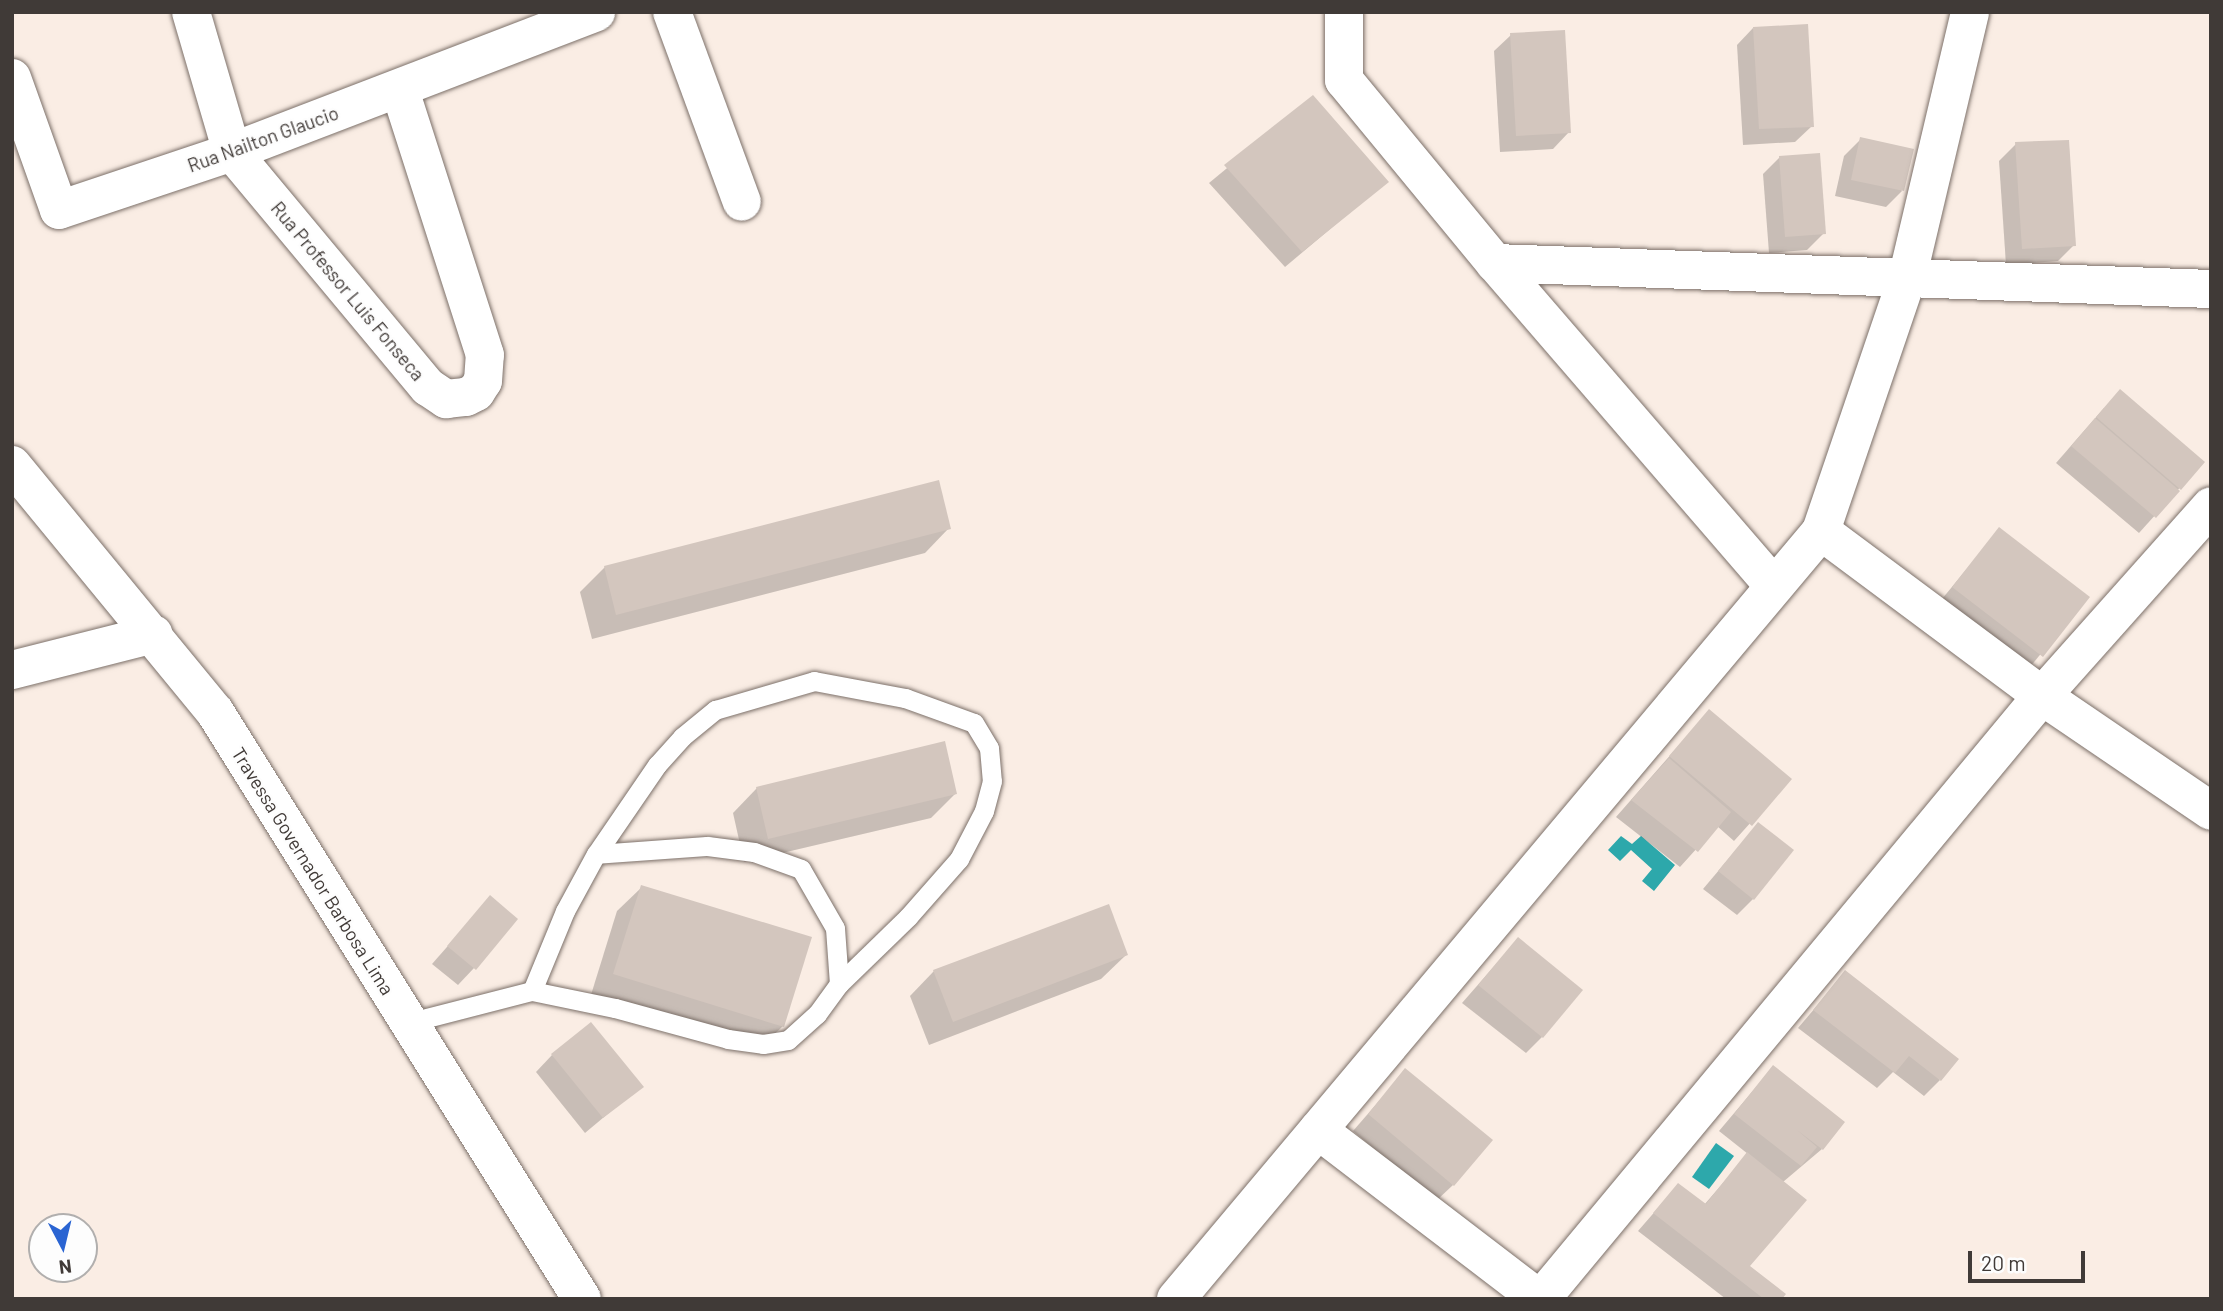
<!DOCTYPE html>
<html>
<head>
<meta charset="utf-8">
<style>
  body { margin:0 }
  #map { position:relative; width:2223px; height:1311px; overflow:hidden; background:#faede4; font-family:Barlow,sans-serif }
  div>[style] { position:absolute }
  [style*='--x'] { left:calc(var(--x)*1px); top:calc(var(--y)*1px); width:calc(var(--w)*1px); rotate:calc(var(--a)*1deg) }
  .water>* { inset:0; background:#2da8ab }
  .shadow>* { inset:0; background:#0003 }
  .building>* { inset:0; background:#d3c6be }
  .roads { filter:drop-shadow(0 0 2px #7c7069) drop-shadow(0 0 2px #7c7069) }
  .lane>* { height:19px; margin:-9.5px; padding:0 9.5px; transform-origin:9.5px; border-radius:9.5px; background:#fff }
  .street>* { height:38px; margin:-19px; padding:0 19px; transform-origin:19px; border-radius:19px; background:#fff }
  .secondary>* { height:38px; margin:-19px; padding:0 19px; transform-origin:19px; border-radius:19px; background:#fff }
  span { translate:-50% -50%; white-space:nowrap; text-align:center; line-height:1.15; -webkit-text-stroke:5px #fdfdfd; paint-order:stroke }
  .street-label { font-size:19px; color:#403a37 }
  .frame { position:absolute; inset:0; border:14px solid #403a37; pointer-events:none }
  .north { position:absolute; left:28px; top:1213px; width:70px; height:70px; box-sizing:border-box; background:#fdfdfd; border:2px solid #b1afae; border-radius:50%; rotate:173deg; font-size:19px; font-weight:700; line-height:28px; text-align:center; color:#403a37 }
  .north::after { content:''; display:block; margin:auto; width:24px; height:32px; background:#2a64d2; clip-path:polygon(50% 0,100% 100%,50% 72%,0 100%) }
  .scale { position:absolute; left:1968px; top:1251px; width:117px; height:32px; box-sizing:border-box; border:4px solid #403a37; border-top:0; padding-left:9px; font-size:21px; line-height:24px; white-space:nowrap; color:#403a37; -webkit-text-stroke:5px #fdfdfd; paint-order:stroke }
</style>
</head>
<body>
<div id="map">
  <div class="water">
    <div style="clip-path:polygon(1621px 836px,1632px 844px,1641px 836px,1675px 865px,1654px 891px,1642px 881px,1652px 869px,1631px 850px,1620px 861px,1608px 850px)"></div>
    <div style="clip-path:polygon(1716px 1143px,1734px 1156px,1709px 1189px,1692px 1177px)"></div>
  </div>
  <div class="shadow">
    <div style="clip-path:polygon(1753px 28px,1812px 126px,1795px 142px,1743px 145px,1737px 45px)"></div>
    <div style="clip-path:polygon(1511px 35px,1569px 132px,1553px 149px,1500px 152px,1494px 51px)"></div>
    <div style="clip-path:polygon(1313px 97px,1386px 182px,1285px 267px,1209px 183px)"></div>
    <div style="clip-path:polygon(1861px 139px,1902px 191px,1886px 207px,1835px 196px,1844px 156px)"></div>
    <div style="clip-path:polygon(2016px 144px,2074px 245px,2058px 261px,2006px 265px,1999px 161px)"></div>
    <div style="clip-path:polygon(1780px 157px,1824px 233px,1807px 250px,1769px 253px,1763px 174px)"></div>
    <div style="clip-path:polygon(2104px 408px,2203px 462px,2139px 533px,2056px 463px)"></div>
    <div style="clip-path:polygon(949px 528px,925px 553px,592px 639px,580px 592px,605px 567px)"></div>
    <div style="clip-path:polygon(1999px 530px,2087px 598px,2025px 673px,1937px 605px)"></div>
    <div style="clip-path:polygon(1709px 711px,1790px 779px,1734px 841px,1717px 826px,1680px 867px,1616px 817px)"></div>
    <div style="clip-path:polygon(757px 788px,955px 794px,931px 818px,744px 862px,733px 813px)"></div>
    <div style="clip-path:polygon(1758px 824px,1753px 899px,1737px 915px,1703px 889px)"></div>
    <div style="clip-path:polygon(642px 887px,783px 1026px,758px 1050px,590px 998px,617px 911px)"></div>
    <div style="clip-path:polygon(490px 898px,474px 968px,458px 985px,432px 964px)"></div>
    <div style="clip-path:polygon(1518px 939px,1542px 1037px,1526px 1053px,1462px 1003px)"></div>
    <div style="clip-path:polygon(1126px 955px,1101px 979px,929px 1045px,910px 996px,934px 971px)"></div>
    <div style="clip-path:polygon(1845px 973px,1940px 1080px,1924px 1096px,1893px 1072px,1877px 1088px,1798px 1028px)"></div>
    <div style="clip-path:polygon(552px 1055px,641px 1086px,585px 1133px,536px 1072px)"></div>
    <div style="clip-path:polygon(1773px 1067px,1822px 1149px,1783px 1182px,1748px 1266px,1780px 1299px,1726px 1299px,1638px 1231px,1678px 1185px,1704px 1205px,1748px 1154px,1719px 1131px)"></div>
    <div style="clip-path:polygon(1405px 1071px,1453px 1185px,1436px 1201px,1353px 1131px)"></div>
  </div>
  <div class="building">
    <div style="clip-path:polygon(1808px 24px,1814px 127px,1759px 129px,1753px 27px)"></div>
    <div style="clip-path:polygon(1565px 30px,1571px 133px,1516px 136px,1510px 33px)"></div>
    <div style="clip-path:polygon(1313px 95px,1389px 182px,1302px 252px,1224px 165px)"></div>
    <div style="clip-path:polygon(1860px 137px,1914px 149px,1904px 191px,1851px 180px)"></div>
    <div style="clip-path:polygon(2069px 140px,2076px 246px,2022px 249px,2015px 142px)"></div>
    <div style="clip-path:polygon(1820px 153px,1826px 234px,1785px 237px,1779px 156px)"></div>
    <div style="clip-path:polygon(2120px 389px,2205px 462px,2181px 490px,2096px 417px)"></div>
    <div style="clip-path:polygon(2095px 418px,2180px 491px,2156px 518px,2071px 446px)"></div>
    <div style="clip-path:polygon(939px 480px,951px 529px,616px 615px,604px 566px)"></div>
    <div style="clip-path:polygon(1999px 527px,2090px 597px,2043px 657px,1952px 587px)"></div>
    <div style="clip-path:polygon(1709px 709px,1792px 779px,1752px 826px,1669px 756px)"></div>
    <div style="clip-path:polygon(945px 741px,957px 794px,768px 839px,756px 787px)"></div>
    <div style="clip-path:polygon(1669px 758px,1731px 812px,1698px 852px,1631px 800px)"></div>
    <div style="clip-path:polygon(1758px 822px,1794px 850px,1754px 900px,1718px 871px)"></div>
    <div style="clip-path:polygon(641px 885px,812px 937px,784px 1027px,613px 974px)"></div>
    <div style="clip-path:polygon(490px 895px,518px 919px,476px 970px,447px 946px)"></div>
    <div style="clip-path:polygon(1109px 904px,1128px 955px,953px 1022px,933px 970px)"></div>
    <div style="clip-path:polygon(1518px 937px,1583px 990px,1543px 1038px,1478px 985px)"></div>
    <div style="clip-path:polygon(1845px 970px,1959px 1059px,1941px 1081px,1909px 1056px,1895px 1073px,1813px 1010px)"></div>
    <div style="clip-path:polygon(591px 1022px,644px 1087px,603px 1118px,551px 1054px)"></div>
    <div style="clip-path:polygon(1773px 1065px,1845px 1122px,1823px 1150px,1797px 1130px,1817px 1147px,1801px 1166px,1734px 1114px)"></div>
    <div style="clip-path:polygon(1405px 1068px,1493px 1140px,1454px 1186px,1368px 1114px)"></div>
    <div style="clip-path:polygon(1747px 1152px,1807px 1200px,1750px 1266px,1786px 1294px,1782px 1299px,1764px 1299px,1653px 1213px,1678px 1183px,1706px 1204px)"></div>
  </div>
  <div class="roads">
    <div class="lane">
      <div style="--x:532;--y:991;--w:85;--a:11.6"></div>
      <div style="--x:615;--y:1008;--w:117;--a:15.3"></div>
      <div style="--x:728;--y:1039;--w:35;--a:8"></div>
      <div style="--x:763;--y:1044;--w:25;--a:-9"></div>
      <div style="--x:788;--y:1040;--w:39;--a:-42"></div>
      <div style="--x:817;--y:1014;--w:37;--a:-54"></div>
      <div style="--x:839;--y:984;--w:56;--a:-94.1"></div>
      <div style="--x:835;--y:928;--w:68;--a:-120"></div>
      <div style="--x:801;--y:869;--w:50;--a:-160.1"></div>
      <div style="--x:754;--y:852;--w:47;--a:-172.7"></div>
      <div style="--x:707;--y:846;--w:111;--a:175.9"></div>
      <div style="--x:407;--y:1023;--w:129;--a:-14.4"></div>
      <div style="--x:532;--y:991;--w:87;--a:-67.6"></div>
      <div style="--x:565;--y:911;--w:65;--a:-61.5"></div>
      <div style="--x:596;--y:854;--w:108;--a:-55.6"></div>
      <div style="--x:657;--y:765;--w:38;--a:-48"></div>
      <div style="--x:682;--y:737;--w:43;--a:-39.3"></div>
      <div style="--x:715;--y:710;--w:103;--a:-16.3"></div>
      <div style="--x:814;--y:681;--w:93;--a:10.6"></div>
      <div style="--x:905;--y:698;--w:73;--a:19.9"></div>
      <div style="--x:974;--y:723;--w:29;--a:59"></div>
      <div style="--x:989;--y:748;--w:33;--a:85"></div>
      <div style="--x:992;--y:781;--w:31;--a:105"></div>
      <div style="--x:984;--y:811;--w:54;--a:117.5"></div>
      <div style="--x:959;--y:859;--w:77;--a:131.3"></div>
      <div style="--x:908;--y:917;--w:96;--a:135.8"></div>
    </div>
    <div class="street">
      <div style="--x:191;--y:12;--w:146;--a:73.7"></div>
      <div style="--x:232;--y:152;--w:306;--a:50.2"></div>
      <div style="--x:428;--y:387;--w:22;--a:34"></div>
      <div style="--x:446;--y:399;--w:20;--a:-6"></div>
      <div style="--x:466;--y:397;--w:11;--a:-27"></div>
      <div style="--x:476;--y:392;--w:13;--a:-58"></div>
      <div style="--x:483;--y:381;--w:26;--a:-86"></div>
      <div style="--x:485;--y:355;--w:278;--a:-107.8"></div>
      <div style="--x:672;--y:12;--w:202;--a:69.8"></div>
      <div style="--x:1344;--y:12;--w:68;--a:90"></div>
      <div style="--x:1344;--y:80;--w:237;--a:50.5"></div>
      <div style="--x:1495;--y:263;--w:427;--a:49.2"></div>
      <div style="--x:12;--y:78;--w:140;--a:70.4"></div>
      <div style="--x:59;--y:210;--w:182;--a:-18.5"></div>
      <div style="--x:232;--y:152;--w:390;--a:-21"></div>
      <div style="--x:1495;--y:263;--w:716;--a:2.08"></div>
      <div style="--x:1821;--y:531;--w:276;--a:36.7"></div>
      <div style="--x:2042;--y:696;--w:204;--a:34.2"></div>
      <div style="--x:12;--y:670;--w:146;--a:-14.2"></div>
      <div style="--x:1318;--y:1130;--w:278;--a:37.4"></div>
      <div style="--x:1176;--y:1299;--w:1003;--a:-49.97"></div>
      <div style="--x:1821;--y:531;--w:266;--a:-71.2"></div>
      <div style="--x:1907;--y:279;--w:274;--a:-76.7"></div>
      <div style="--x:1541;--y:1299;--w:784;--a:-50.28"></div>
      <div style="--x:2042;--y:696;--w:254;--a:-48.3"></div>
    </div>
    <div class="secondary">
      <div style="--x:12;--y:465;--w:320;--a:50.6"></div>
      <div style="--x:215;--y:712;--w:692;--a:57.99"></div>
    </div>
  </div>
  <div class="street-label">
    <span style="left:263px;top:139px;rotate:-20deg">Rua Nailton Glaucio</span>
    <span style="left:348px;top:291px;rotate:50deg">Rua Professor Luis Fonseca</span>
    <span style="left:313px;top:871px;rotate:58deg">Travessa Governador Barbosa Lima</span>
  </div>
  <div class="frame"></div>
  <div class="north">N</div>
  <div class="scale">20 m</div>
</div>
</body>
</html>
